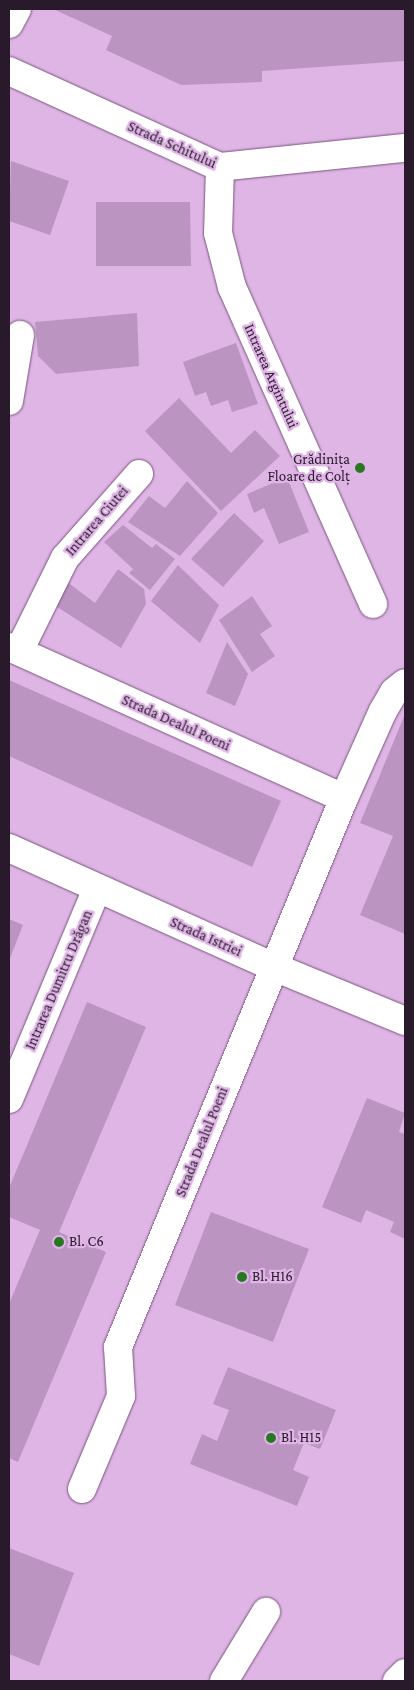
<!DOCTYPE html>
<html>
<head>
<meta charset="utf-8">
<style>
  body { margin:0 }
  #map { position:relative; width:414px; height:1690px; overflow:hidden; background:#dfb5e5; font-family:"Crimson Pro",serif }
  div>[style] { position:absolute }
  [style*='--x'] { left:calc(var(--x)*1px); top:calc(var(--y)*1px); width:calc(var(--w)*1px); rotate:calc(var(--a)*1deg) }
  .building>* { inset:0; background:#bc94c2 }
  .roads { filter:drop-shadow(0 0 1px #79547e) drop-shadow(0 0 1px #79547e) }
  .minor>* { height:28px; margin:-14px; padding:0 14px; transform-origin:14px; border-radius:14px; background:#fff }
  .dots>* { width:14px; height:14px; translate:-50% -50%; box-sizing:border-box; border:2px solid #dfb5e5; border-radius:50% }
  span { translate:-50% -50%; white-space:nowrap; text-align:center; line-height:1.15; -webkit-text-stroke:4.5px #dfb5e5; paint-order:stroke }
  .street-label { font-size:15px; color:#28192b }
  .poi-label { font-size:15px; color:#28192b }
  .right { translate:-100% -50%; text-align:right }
  .left { translate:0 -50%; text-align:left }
  .frame { position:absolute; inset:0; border:10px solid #28192b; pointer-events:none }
</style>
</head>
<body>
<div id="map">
  <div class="building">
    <div style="clip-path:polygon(53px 9px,405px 9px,405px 61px,262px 71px,262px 82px,181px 85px,106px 50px,112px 36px)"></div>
    <div style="clip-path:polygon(11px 161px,69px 181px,50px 235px,9px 221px)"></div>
    <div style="clip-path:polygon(96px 202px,190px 202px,191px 266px,96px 266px)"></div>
    <div style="clip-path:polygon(137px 313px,139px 366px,56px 374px,38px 356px,35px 322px)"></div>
    <div style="clip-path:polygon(236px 343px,258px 404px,232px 412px,228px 400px,211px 406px,206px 392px,195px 396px,183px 362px)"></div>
    <div style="clip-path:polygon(179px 398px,231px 453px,255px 430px,280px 456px,221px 511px,145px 431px)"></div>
    <div style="clip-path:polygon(287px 477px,309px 532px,279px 544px,264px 508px,254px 513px,247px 494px)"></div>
    <div style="clip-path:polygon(187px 481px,218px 513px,180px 556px,128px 522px,149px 496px,165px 508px)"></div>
    <div style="clip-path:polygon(234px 513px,264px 541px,223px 587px,191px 559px)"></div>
    <div style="clip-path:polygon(123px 525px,152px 548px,156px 544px,175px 559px,150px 590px,129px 573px,133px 569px,104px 542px)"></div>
    <div style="clip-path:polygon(178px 565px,219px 605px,200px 643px,151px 601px)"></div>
    <div style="clip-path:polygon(118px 569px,144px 589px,146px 604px,121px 648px,51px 603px,66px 581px,95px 603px)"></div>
    <div style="clip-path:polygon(252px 596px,272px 626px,260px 634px,275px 656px,252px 672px,219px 620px)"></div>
    <div style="clip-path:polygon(227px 642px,248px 674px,235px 706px,206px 693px)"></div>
    <div style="clip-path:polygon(9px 680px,281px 801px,252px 867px,9px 756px)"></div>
    <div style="clip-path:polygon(405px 714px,405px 934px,360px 915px,393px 836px,360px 823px)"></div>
    <div style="clip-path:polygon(9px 919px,23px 925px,9px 961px)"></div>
    <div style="clip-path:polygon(87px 1002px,146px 1027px,59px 1232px,106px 1252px,18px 1462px,9px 1458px,9px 1304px,40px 1230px,9px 1217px,9px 1188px)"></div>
    <div style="clip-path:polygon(367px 1098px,405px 1113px,399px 1132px,405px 1134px,405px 1239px,390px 1232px,394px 1222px,366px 1210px,361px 1223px,322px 1207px)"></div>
    <div style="clip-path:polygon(211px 1212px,309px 1249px,273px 1342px,175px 1305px)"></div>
    <div style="clip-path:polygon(228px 1367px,336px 1410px,320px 1449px,304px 1443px,293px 1470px,309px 1477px,297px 1506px,190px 1464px,202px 1434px,217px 1441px,229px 1410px,213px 1404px)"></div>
    <div style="clip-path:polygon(9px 1548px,74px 1573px,39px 1666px,9px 1654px)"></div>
  </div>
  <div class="roads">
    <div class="minor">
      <div style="--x:9;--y:24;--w:17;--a:-62"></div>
      <div style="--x:9;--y:71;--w:232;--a:24.5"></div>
      <div style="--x:220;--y:167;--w:186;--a:-5.9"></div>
      <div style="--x:220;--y:167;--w:66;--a:91.7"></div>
      <div style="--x:218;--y:233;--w:56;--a:75.5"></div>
      <div style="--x:232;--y:287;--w:347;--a:66"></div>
      <div style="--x:9;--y:401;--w:67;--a:-80.5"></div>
      <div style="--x:9;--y:647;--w:367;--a:24.3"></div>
      <div style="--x:19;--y:651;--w:104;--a:-63.7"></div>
      <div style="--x:65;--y:558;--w:112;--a:-48.6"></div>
      <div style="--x:9;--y:848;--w:290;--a:24.2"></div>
      <div style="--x:274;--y:967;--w:142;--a:22.4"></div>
      <div style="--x:9;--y:1099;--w:228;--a:-67.3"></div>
      <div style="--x:82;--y:1489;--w:101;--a:-67.2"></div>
      <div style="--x:121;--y:1396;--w:49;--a:-93.5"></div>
      <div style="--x:118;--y:1347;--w:594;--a:-67.63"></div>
      <div style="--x:344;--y:798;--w:95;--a:-65.9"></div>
      <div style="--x:383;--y:711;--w:22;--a:-60"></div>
      <div style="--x:394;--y:692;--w:14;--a:-39"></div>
      <div style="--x:224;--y:1681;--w:81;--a:-58.7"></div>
      <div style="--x:397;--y:1681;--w:11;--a:-45"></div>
    </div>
  </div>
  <div class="dots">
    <div style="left:360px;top:468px;background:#277821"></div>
    <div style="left:59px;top:1242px;background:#277821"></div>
    <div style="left:242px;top:1277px;background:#277821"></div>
    <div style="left:271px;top:1438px;background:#277821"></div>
  </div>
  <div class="street-label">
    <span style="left:172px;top:145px;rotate:24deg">Strada Schitului</span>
    <span style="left:271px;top:376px;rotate:66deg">Intrarea Argintului</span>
    <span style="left:97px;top:521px;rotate:-49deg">Intrarea Ciutei</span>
    <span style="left:176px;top:723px;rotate:24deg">Strada Dealul Poeni</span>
    <span style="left:206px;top:937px;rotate:24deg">Strada Istriei</span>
    <span style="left:59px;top:980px;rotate:-67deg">Intrarea Dumitru Drăgan</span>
    <span style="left:202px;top:1142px;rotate:-68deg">Strada Dealul Poeni</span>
  </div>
  <div class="poi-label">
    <span class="right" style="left:350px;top:468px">Grădinița<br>Floare de Colț</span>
    <span class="left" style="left:69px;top:1242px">Bl. C6</span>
    <span class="left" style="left:252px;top:1277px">Bl. H16</span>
    <span class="left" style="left:281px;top:1438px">Bl. H15</span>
  </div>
  <div class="frame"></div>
</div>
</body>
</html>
